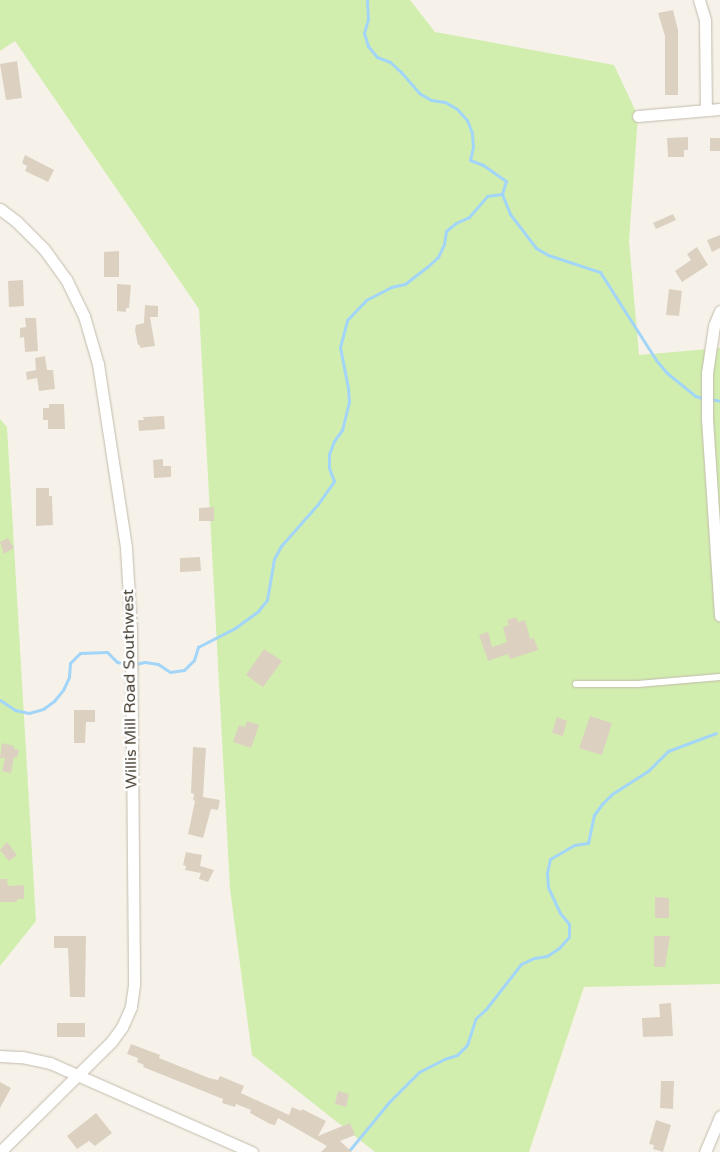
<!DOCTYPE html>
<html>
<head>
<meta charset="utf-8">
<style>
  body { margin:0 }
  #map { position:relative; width:720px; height:1152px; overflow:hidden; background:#f6f2ea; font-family:"Varela Round",sans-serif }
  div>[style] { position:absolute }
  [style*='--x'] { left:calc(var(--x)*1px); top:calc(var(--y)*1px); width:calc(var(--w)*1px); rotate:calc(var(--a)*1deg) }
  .green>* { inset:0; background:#d2eeaf }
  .stream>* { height:3px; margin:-1.5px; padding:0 1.5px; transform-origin:1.5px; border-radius:1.5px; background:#a2d5f8 }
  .building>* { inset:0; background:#dcd1c1 }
  .roads { filter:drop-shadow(0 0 1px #c3bbab) drop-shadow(0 0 1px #c3bbab) }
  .service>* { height:5.5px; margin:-2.75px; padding:0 2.75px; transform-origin:2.75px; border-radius:2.75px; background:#fff }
  .minor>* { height:11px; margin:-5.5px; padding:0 5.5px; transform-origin:5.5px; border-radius:5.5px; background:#fff }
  span { translate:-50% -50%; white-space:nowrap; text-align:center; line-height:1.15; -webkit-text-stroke:5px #fff; paint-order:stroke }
  .street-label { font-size:16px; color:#4b4337 }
</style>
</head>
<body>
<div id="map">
  <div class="green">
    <div style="clip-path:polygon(0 0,410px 0,435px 32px,614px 65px,638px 116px,629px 241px,639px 355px,720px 348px,720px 984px,584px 987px,529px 1152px,375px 1152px,252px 1055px,230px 889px,199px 309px,15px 41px,0 51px)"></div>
    <div style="clip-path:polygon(0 419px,7px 427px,36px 921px,0 966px)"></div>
  </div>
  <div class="stream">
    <div style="--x:367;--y:0;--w:19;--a:87"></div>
    <div style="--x:368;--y:19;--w:15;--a:106"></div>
    <div style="--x:364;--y:33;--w:14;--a:73"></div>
    <div style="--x:368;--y:46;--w:14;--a:51"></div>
    <div style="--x:377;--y:57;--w:14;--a:21"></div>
    <div style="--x:390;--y:62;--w:15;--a:42"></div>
    <div style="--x:401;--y:72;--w:28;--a:49"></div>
    <div style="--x:419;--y:93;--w:14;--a:30"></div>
    <div style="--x:431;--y:100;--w:14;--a:8"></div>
    <div style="--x:445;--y:102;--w:14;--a:30"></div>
    <div style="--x:457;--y:109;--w:15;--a:48"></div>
    <div style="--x:467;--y:120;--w:14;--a:69"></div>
    <div style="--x:472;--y:133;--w:14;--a:86"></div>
    <div style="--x:473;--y:147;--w:13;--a:103"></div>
    <div style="--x:470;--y:160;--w:14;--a:21"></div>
    <div style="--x:483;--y:165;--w:28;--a:35"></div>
    <div style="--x:506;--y:181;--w:14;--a:107"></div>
    <div style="--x:502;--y:194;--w:22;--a:68"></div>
    <div style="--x:510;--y:214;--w:43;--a:52.6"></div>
    <div style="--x:536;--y:248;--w:14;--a:30"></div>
    <div style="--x:548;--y:255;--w:55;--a:18.1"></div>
    <div style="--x:600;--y:272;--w:104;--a:57.5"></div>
    <div style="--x:656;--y:360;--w:17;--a:50"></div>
    <div style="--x:667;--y:373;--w:36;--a:39"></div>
    <div style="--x:695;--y:396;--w:8;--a:14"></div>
    <div style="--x:710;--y:399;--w:10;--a:11"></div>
    <div style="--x:0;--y:700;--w:18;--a:34"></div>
    <div style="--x:15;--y:710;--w:14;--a:12"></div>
    <div style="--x:29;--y:713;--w:15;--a:-16"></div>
    <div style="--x:43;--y:709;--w:14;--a:-36"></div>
    <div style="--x:54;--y:701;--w:14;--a:-51"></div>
    <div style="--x:63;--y:690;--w:14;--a:-65"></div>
    <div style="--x:69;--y:677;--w:14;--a:-86"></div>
    <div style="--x:70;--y:663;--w:14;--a:-45"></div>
    <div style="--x:80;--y:653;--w:27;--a:-2"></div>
    <div style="--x:107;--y:652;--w:14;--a:45"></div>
    <div style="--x:117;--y:662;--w:14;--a:12"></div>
    <div style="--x:131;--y:665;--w:14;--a:-12"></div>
    <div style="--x:145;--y:662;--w:13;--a:9"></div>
    <div style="--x:158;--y:664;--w:14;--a:34"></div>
    <div style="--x:170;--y:672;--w:14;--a:-8"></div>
    <div style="--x:184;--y:670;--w:14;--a:-45"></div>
    <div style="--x:194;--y:660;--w:14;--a:-73"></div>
    <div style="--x:198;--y:647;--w:42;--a:-27.2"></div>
    <div style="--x:235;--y:628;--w:29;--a:-36"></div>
    <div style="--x:258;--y:611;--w:14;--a:-51"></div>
    <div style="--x:267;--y:600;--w:42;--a:-80.3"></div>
    <div style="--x:274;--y:559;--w:15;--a:-62"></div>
    <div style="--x:281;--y:546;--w:56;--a:-48.6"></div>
    <div style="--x:318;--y:504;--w:28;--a:-55"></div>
    <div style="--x:334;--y:481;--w:14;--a:-111"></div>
    <div style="--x:329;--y:468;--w:14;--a:-90"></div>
    <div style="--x:329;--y:454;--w:14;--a:-69"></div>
    <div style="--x:334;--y:441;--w:14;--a:-54"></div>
    <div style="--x:342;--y:430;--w:29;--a:-76"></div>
    <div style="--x:349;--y:402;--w:14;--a:-94"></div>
    <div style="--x:348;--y:388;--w:42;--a:-101"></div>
    <div style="--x:340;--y:347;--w:28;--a:-75"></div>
    <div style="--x:347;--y:320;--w:28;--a:-46"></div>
    <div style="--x:366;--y:300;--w:28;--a:-27"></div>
    <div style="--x:391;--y:287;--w:14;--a:-12"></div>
    <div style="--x:405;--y:284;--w:28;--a:-38"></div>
    <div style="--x:427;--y:267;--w:15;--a:-42"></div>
    <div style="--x:438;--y:257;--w:14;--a:-65"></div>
    <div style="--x:444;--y:244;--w:13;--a:-81"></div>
    <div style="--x:446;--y:231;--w:13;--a:-39"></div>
    <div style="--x:456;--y:223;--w:14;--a:-25"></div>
    <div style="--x:469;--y:217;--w:28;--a:-49"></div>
    <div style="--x:487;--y:196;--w:15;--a:-8"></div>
    <div style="--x:348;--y:1152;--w:65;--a:-50.6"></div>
    <div style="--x:389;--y:1102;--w:42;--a:-45"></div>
    <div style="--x:419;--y:1072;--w:28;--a:-27"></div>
    <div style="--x:444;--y:1059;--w:14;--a:-17"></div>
    <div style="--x:457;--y:1055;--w:14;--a:-45"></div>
    <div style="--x:467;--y:1045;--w:28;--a:-72"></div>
    <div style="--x:476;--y:1018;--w:13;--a:-42"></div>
    <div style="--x:486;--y:1009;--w:57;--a:-52.1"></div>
    <div style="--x:521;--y:964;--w:14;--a:-25"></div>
    <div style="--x:534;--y:958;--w:13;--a:-9"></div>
    <div style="--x:547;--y:956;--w:14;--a:-34"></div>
    <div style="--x:559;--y:948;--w:15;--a:-48"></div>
    <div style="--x:569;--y:937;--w:13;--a:-90"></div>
    <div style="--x:569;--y:924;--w:14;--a:-129"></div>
    <div style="--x:560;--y:913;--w:29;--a:-115"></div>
    <div style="--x:548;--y:887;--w:14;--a:-94"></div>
    <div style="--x:547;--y:873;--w:14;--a:-78"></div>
    <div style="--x:550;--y:859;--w:28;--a:-30"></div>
    <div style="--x:574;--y:845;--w:14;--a:-8"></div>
    <div style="--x:588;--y:843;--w:29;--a:-78"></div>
    <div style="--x:594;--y:815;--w:14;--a:-54"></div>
    <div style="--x:602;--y:804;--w:14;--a:-45"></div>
    <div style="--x:612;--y:794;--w:43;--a:-32.6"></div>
    <div style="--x:648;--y:771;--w:28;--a:-45"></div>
    <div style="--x:668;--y:751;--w:51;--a:-20.6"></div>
  </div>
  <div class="building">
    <div style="clip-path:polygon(673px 10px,678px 30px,678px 95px,665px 95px,665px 36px,658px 13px)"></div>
    <div style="clip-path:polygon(17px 61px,22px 98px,6px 100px,0 64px)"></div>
    <div style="clip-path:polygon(688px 137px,688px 150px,684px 150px,684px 157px,668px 157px,667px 138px)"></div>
    <div style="clip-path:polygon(710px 138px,720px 138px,720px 151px,710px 151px)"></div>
    <div style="clip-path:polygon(25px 155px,54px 170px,48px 182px,25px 171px,27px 166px,22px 163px)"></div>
    <div style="clip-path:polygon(673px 214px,676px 220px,656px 229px,653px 223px)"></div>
    <div style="clip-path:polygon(720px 235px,720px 248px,712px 252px,707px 240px)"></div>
    <div style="clip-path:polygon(697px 247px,708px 265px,682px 282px,675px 271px,691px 260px,687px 254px)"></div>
    <div style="clip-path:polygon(119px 251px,119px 277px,104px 277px,104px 252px)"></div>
    <div style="clip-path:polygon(23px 280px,24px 306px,9px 307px,8px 281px)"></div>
    <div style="clip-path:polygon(117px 284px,131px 285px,129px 308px,126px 308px,126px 312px,117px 311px)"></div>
    <div style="clip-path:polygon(669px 289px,682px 291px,679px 316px,666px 315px)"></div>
    <div style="clip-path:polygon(145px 305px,158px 306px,158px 317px,150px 317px,155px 346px,140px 348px,140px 345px,138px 345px,135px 330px,136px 325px,144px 323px)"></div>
    <div style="clip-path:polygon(25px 318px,36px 318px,38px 351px,25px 352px,24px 337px,20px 338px,20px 328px,26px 327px)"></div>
    <div style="clip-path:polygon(45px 356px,47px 370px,53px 370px,55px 389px,39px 391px,37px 378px,27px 380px,26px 372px,36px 370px,35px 358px)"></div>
    <div style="clip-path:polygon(49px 404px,64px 404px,65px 429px,48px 429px,48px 420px,43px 420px,43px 408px,49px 408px)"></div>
    <div style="clip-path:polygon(164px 416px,165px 429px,139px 431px,138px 420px,144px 420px,143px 417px)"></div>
    <div style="clip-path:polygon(163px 459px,163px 466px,171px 466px,171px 477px,154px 478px,153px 460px)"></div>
    <div style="clip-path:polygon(36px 488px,49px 488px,49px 496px,52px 496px,53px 525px,36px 526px)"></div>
    <div style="clip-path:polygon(214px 507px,214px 521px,199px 521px,199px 508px)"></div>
    <div style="clip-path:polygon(8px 538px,14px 548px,4px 554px,0 542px)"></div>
    <div style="clip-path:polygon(200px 557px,201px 571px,180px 572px,180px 558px)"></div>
    <div style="clip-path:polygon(516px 617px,518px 622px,525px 620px,530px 639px,534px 638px,538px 650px,510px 659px,508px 654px,488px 661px,479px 635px,488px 632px,492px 647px,507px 642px,503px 627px,509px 625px,507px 620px)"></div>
    <div style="clip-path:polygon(264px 649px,282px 661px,263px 687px,246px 675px)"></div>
    <div style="clip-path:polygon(74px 710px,95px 710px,95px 722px,86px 722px,85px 743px,74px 743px)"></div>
    <div style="clip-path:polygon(590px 716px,612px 723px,602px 755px,579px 748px)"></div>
    <div style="clip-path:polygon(557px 717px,567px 721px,563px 736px,552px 733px)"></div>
    <div style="clip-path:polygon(247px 721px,259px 725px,251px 748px,233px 742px,239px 725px,245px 727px)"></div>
    <div style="clip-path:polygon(2px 743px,14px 746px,14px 749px,19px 750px,17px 758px,14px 757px,11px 773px,2px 771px,5px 758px,0 758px)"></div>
    <div style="clip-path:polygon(193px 747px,206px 748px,203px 797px,220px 800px,218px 810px,211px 809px,203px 838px,188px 834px,195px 801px,193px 800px,194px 794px,191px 793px)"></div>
    <div style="clip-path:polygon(7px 842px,17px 855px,9px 861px,0 850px)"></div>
    <div style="clip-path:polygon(186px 852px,202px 855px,200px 866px,214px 870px,208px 882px,199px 879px,201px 873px,185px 870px,186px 866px,183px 865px)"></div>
    <div style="clip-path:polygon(0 879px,7px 879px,8px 886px,24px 885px,24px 899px,17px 899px,17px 902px,0 902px)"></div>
    <div style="clip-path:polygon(655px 897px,669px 898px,669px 918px,655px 918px)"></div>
    <div style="clip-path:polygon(54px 936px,86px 936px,85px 997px,70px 997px,68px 948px,54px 948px)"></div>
    <div style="clip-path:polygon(654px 936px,670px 936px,665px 967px,654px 967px)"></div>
    <div style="clip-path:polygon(671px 1003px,673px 1036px,643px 1037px,642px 1018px,660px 1017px,659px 1004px)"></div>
    <div style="clip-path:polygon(57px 1023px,85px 1023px,85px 1037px,57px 1037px)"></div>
    <div style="clip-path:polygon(131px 1044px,160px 1055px,159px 1058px,209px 1078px,218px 1080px,220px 1076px,244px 1086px,241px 1093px,289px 1115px,292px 1107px,301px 1111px,302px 1109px,326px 1121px,318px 1136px,350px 1123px,355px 1135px,340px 1141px,352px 1152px,321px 1152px,327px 1146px,278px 1118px,275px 1125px,270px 1124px,250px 1113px,251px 1110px,236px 1104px,235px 1107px,222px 1103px,223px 1099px,143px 1067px,144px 1065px,137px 1062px,138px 1058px,127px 1054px)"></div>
    <div style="clip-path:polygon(661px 1081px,674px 1081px,673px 1109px,660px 1108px)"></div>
    <div style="clip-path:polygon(0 1082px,11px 1088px,0 1108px)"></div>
    <div style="clip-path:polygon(338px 1091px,349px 1094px,346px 1107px,335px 1104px)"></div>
    <div style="clip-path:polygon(96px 1113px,112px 1133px,95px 1146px,89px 1141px,77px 1149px,67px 1136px)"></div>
    <div style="clip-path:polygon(656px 1120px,671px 1125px,663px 1152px,653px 1149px,654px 1145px,649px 1144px)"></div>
  </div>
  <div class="roads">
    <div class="service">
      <div style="--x:576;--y:684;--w:62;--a:0"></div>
      <div style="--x:638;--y:684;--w:82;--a:-4.9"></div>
    </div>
    <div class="minor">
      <div style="--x:699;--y:0;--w:21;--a:73"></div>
      <div style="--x:705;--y:20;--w:89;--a:89.4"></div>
      <div style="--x:638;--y:116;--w:82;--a:-4.9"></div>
      <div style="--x:0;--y:209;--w:21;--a:37"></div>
      <div style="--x:17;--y:222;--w:38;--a:45"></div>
      <div style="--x:44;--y:249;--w:37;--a:54"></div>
      <div style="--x:66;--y:279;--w:41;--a:64.1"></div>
      <div style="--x:84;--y:316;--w:50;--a:73.7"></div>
      <div style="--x:98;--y:364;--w:186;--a:81.3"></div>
      <div style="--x:126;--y:548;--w:82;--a:86.5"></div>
      <div style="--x:131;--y:630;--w:355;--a:89.5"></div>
      <div style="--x:134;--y:985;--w:22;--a:98"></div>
      <div style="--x:131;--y:1007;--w:22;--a:114"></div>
      <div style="--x:122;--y:1027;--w:17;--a:126"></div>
      <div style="--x:112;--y:1041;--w:158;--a:135.3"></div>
      <div style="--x:720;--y:311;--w:16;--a:112"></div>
      <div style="--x:714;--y:326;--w:48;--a:98.5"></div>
      <div style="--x:707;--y:373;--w:46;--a:90"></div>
      <div style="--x:707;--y:419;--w:197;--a:86.2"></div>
      <div style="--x:0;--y:1056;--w:22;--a:3"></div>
      <div style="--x:22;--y:1057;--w:29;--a:12"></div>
      <div style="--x:50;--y:1063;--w:221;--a:23.8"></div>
      <div style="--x:705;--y:1152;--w:39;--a:-67"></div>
    </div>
  </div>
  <div class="street-label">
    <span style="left:130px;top:689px;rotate:-91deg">Willis Mill Road Southwest</span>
  </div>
</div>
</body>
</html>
